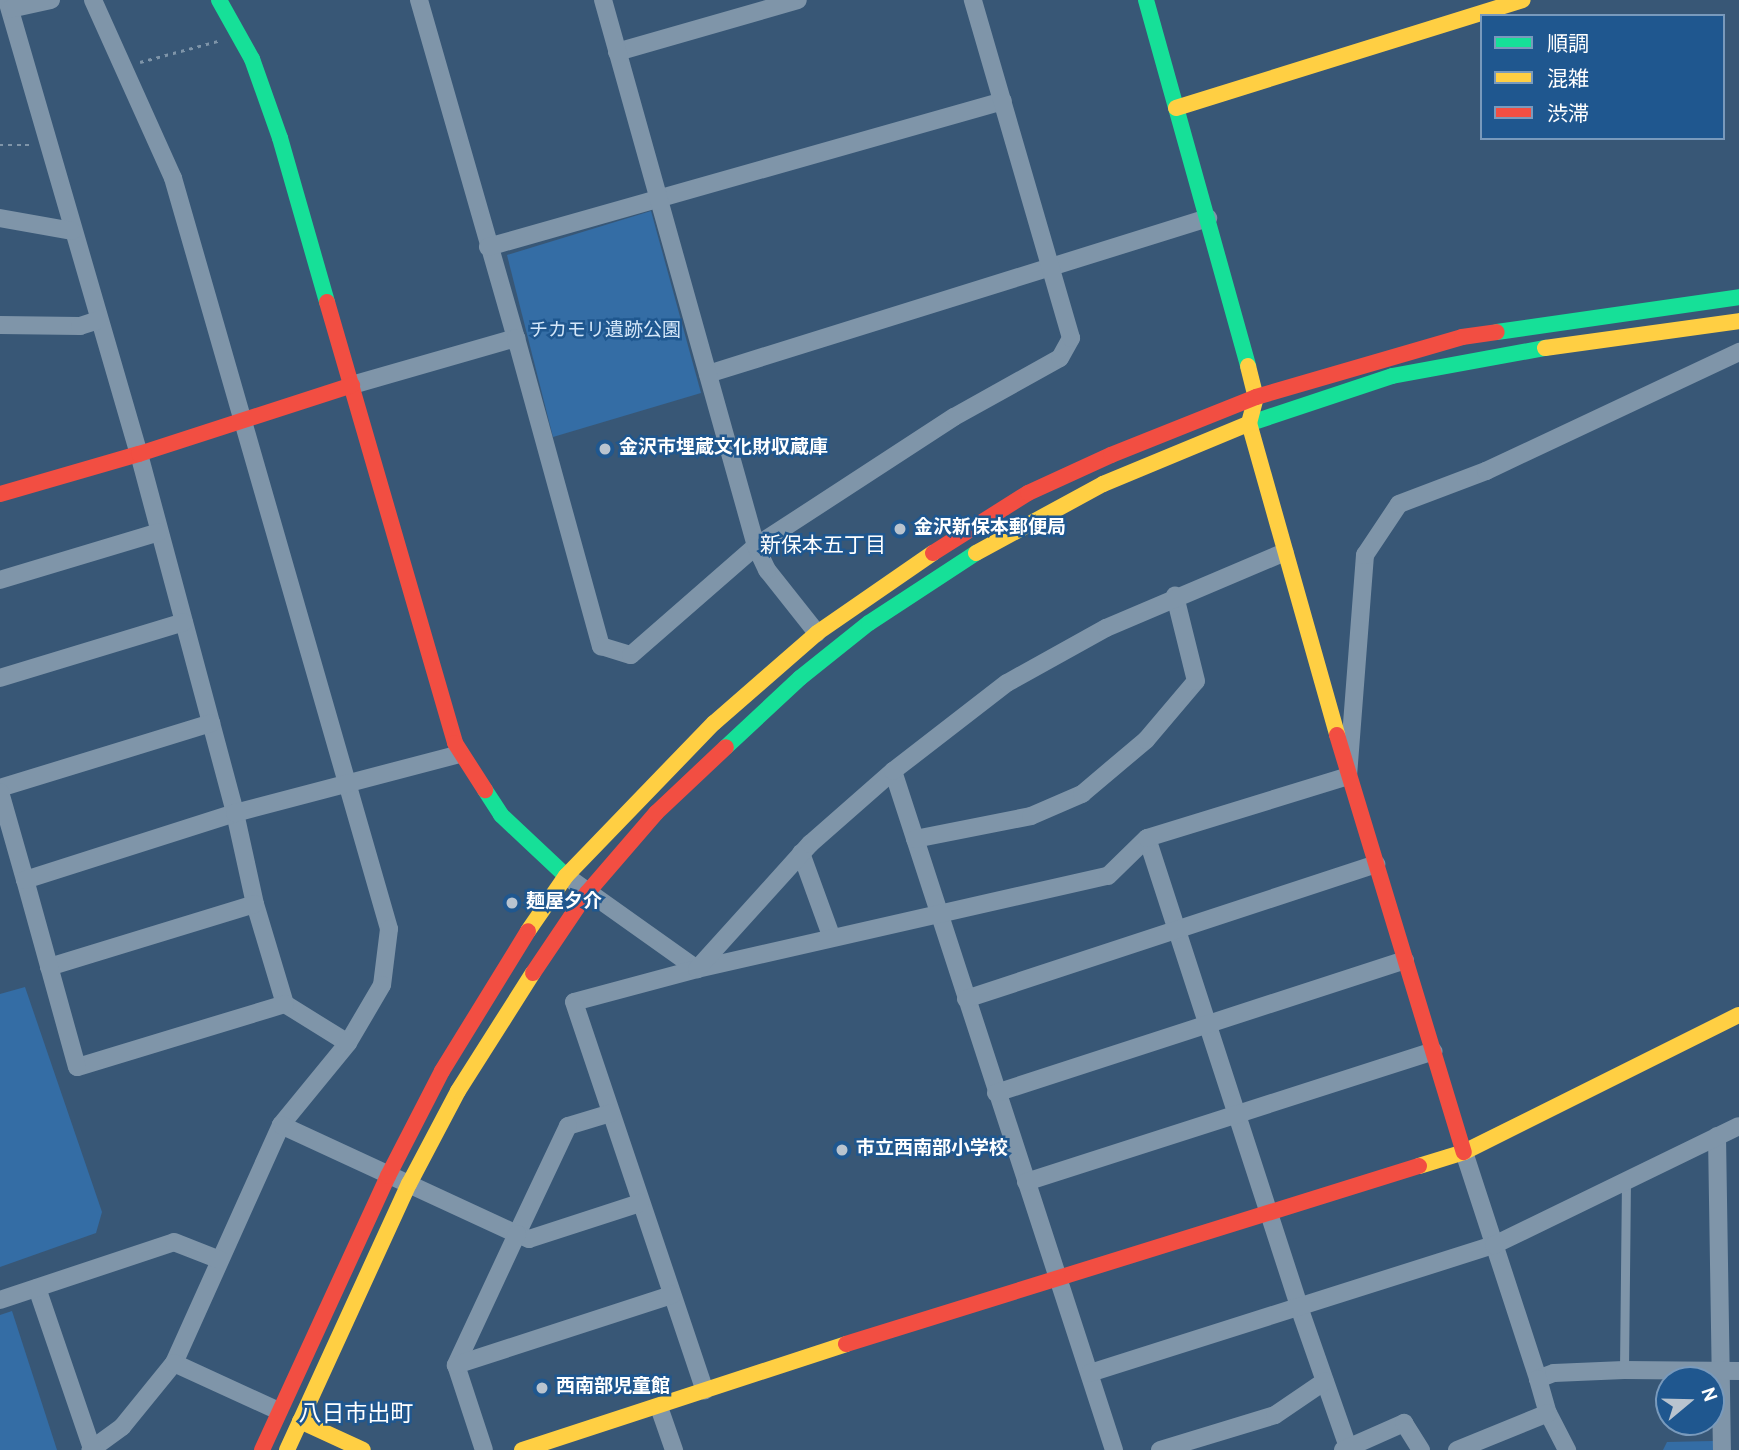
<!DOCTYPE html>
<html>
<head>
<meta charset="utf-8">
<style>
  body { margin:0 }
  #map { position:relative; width:1739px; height:1450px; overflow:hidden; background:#385776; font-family:Overpass,"Noto Sans JP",sans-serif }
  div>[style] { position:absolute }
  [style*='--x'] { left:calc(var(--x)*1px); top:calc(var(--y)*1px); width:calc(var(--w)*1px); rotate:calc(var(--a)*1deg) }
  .green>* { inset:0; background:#346da5 }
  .path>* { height:2.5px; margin-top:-1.25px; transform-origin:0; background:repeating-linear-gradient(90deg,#7f95a9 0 3.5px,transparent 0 8.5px) }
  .lane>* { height:9px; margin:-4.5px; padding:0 4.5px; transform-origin:4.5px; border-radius:4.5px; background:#7f95a9 }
  .street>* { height:18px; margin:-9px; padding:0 9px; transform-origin:9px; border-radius:9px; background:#7f95a9 }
  .fast>* { height:16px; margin:-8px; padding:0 8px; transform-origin:8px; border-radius:8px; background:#16e098 }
  .slow>* { height:16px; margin:-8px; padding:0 8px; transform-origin:8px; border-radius:8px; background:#ffcf43 }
  .jam>* { height:16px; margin:-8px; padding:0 8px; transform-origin:8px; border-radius:8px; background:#f24e42 }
  .dots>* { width:19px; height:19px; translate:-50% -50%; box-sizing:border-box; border:4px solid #1f578f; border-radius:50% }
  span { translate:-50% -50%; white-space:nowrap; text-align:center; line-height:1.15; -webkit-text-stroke:5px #1f578f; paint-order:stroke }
  .park-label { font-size:19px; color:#d4e7f9 }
  .poi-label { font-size:19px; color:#fff; font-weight:700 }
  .left { translate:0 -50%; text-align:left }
  .neighbourhood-label { font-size:21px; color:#fff }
  .quarter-label { font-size:23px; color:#fff }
  .legend { position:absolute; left:1480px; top:14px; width:245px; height:126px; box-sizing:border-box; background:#1f578f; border:2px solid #799abc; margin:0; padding:9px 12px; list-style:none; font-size:21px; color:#fff }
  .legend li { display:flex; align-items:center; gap:14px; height:35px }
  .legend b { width:35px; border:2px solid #799abc }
  .north { position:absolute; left:1655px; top:1366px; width:70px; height:70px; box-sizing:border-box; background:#1f578f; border:2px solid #799abc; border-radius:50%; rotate:71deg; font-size:19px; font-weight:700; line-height:28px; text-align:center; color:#fff }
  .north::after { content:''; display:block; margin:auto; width:24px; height:32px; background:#b9c4cf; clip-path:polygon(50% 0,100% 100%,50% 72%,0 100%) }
</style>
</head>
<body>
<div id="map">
  <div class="green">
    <div style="clip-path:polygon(651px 211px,701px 393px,553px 437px,507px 255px)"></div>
    <div style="clip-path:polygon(25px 987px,102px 1212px,96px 1233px,0 1267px,0 994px)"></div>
    <div style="clip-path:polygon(12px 1311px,57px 1450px,0 1450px,0 1315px)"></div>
    <div style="clip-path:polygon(1713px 1441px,1721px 1450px,1663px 1450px,1667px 1442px)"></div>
  </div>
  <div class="path">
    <div style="--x:140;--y:62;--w:81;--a:-15.1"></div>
    <div style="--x:0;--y:145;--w:30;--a:0"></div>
  </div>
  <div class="lane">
    <div style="--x:1624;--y:1370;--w:189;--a:-89.4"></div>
  </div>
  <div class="street">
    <div style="--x:7;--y:0;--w:473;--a:73.8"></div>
    <div style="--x:139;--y:454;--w:372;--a:75"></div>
    <div style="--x:235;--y:813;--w:93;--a:77.6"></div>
    <div style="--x:255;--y:904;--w:104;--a:73.3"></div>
    <div style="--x:285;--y:1004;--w:74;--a:31.8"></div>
    <div style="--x:348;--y:1043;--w:106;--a:129.3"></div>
    <div style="--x:281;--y:1125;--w:261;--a:114.2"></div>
    <div style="--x:174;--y:1363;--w:82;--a:129.1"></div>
    <div style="--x:122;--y:1427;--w:39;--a:144"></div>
    <div style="--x:93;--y:0;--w:195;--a:65.8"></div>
    <div style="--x:173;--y:178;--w:781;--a:73.95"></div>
    <div style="--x:389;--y:929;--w:56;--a:97.1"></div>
    <div style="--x:382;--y:985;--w:67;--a:120.4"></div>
    <div style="--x:419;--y:0;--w:352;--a:74"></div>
    <div style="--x:10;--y:9;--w:42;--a:-12.4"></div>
    <div style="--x:617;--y:52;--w:188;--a:-16"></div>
    <div style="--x:0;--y:218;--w:73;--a:10.2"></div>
    <div style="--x:488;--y:247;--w:535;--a:-15.83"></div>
    <div style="--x:0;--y:325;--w:80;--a:0.7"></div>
    <div style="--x:80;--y:326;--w:20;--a:-18"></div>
    <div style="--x:708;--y:374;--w:524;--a:-17.33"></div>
    <div style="--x:352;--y:385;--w:171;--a:-16"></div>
    <div style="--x:516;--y:338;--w:320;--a:74.6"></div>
    <div style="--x:601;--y:646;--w:31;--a:17"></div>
    <div style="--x:631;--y:655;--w:166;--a:-41.1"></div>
    <div style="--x:756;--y:546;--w:567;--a:-105.65"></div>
    <div style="--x:0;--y:580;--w:166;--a:-16.8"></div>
    <div style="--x:817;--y:633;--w:80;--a:-128.4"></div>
    <div style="--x:767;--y:570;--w:26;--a:-115"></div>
    <div style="--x:756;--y:546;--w:236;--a:-33.1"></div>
    <div style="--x:954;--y:417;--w:121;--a:-29.1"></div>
    <div style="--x:1060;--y:358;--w:23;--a:-61"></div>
    <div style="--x:1071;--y:338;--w:352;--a:-106.2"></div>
    <div style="--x:0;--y:678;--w:192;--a:-16.9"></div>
    <div style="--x:893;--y:771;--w:714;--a:71.97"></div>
    <div style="--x:0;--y:788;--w:221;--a:-17.1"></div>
    <div style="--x:0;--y:792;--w:91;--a:74.1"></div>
    <div style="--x:1147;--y:838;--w:493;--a:72"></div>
    <div style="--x:1299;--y:1307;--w:148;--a:70.7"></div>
    <div style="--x:915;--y:839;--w:118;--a:-11.2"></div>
    <div style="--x:1031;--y:816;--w:56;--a:-23.3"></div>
    <div style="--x:1082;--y:794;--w:84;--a:-40.2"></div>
    <div style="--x:1146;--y:740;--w:77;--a:-49.7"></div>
    <div style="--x:1196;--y:681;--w:88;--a:-103.9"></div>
    <div style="--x:801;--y:853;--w:90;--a:70"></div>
    <div style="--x:566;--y:876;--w:161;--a:35.4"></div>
    <div style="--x:697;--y:969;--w:127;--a:165"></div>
    <div style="--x:574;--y:1002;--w:410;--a:71.4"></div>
    <div style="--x:49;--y:967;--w:215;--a:-17"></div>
    <div style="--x:697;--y:969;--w:421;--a:-12.8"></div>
    <div style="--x:1108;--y:876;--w:54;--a:-44.3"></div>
    <div style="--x:1147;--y:838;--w:210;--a:-17.1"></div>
    <div style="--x:1348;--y:776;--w:222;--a:-85.6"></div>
    <div style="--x:1365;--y:555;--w:61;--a:-56.3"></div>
    <div style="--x:1399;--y:504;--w:93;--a:-20.8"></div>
    <div style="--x:1486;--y:471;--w:280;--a:-25.2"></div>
    <div style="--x:697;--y:969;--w:169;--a:-47.9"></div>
    <div style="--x:810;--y:844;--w:111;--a:-41.3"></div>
    <div style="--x:893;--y:771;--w:144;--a:-37.7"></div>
    <div style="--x:1007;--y:683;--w:113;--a:-29.1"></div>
    <div style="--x:1106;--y:628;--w:194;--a:-23"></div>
    <div style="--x:966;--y:999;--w:432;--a:-18.2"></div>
    <div style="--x:285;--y:1004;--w:217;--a:163.1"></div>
    <div style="--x:77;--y:1067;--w:194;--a:-105.5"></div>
    <div style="--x:25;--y:880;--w:220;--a:-17.7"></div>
    <div style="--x:235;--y:813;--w:233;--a:-14.7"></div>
    <div style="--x:996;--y:1093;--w:430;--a:-18"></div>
    <div style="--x:611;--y:1113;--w:45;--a:163.2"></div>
    <div style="--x:568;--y:1126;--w:119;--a:115.3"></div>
    <div style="--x:517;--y:1234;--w:13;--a:23"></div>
    <div style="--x:529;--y:1239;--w:117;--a:-18"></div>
    <div style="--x:281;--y:1125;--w:260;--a:24.8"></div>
    <div style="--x:517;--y:1234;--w:145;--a:115"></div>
    <div style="--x:456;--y:1365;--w:89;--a:71.8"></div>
    <div style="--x:1717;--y:1136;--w:314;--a:89.1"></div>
    <div style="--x:1464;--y:1152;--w:239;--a:71.9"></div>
    <div style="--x:1538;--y:1379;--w:17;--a:-21"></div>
    <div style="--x:1554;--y:1373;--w:70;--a:-2.5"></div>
    <div style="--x:1624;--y:1370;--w:115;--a:0.5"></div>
    <div style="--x:1026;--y:1182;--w:428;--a:-17.8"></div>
    <div style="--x:37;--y:1288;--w:170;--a:71.1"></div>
    <div style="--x:0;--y:1300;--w:183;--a:-18.4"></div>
    <div style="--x:174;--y:1242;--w:49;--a:21.4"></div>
    <div style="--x:174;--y:1363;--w:115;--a:24.6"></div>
    <div style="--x:456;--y:1365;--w:227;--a:-18"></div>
    <div style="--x:1090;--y:1373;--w:424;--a:-17.6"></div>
    <div style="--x:1494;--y:1245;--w:272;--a:-25.9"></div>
    <div style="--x:1538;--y:1379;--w:35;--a:74"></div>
    <div style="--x:1548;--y:1413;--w:42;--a:62.8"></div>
    <div style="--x:659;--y:1407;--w:46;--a:70.8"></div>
    <div style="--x:1160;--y:1450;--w:120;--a:-16.9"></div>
    <div style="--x:1275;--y:1415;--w:60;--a:-34.2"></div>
    <div style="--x:1343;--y:1450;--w:67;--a:-23.9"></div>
    <div style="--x:1404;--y:1423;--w:32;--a:58"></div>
    <div style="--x:1457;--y:1450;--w:98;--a:-22.1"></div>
  </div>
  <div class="fast">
    <div style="--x:219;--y:0;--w:68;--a:60.8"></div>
    <div style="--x:252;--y:59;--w:84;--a:70.5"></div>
    <div style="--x:280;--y:138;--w:171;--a:74"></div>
    <div style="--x:1146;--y:0;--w:380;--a:74.4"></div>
    <div style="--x:1497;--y:332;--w:245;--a:-8.2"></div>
    <div style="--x:1248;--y:424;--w:152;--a:-18.4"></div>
    <div style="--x:1392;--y:376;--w:156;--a:-10.4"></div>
    <div style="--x:726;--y:747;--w:101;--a:-43"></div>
    <div style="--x:800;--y:678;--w:88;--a:-38.6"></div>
    <div style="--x:869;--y:623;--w:128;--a:-33.2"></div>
    <div style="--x:485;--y:790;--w:30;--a:57"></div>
    <div style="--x:501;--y:815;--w:89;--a:43.2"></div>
  </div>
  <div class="slow">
    <div style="--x:1176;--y:108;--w:363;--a:-17.3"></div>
    <div style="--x:1545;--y:348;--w:196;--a:-7.9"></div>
    <div style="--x:1248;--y:366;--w:32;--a:76"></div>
    <div style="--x:1256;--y:397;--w:27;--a:105"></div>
    <div style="--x:1249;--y:423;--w:324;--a:74.2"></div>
    <div style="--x:976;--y:553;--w:145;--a:-28.5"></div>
    <div style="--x:1103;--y:484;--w:157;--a:-22.5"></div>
    <div style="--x:528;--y:931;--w:67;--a:-55.4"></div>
    <div style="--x:566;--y:876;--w:213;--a:-46"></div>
    <div style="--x:714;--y:723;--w:137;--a:-41.1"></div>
    <div style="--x:817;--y:633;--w:141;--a:-34.6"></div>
    <div style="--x:1419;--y:1166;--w:47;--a:-17.3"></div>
    <div style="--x:1464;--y:1152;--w:307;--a:-26.5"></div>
    <div style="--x:300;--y:1421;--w:69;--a:24.7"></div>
    <div style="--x:287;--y:1450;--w:293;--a:-65.4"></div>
    <div style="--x:409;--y:1184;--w:105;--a:-62.2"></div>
    <div style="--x:458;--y:1091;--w:140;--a:-57.6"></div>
    <div style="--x:522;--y:1450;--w:341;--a:-18.1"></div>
  </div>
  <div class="jam">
    <div style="--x:327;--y:302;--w:459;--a:73.8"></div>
    <div style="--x:455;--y:743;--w:56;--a:57.4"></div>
    <div style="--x:0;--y:494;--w:145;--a:-16.1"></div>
    <div style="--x:139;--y:454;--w:224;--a:-17.9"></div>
    <div style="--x:933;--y:553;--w:112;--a:-32.3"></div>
    <div style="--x:1028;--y:493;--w:91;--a:-24.6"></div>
    <div style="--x:1111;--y:455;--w:156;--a:-21.8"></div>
    <div style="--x:1256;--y:397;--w:215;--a:-16.2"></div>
    <div style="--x:1462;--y:337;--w:35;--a:-8"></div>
    <div style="--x:1337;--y:735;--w:436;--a:73.1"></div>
    <div style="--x:533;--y:973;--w:97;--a:-56"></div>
    <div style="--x:587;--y:893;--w:106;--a:-49.2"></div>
    <div style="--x:656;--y:813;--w:96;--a:-43.3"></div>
    <div style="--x:846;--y:1344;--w:600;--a:-17.26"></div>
    <div style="--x:262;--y:1450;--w:302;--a:-65.3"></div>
    <div style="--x:388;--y:1176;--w:118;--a:-62.8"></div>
    <div style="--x:442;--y:1071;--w:164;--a:-58.4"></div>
  </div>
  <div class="dots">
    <div style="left:605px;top:449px;background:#b9c4cf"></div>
    <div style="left:900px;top:529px;background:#b9c4cf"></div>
    <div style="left:512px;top:903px;background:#b9c4cf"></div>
    <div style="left:842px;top:1150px;background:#b9c4cf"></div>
    <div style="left:542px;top:1388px;background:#b9c4cf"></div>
  </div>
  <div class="park-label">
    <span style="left:605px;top:332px">チカモリ遺跡公園</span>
  </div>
  <div class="poi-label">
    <span class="left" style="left:619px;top:449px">金沢市埋蔵文化財収蔵庫</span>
    <span class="left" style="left:914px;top:529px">金沢新保本郵便局</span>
    <span class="left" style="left:526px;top:903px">麺屋夕介</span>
    <span class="left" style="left:856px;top:1150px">市立西南部小学校</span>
    <span class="left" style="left:556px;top:1388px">西南部児童館</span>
  </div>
  <div class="neighbourhood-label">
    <span style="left:823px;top:547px">新保本五丁目</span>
  </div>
  <div class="quarter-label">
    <span style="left:356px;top:1416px">八日市出町</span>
  </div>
  <ul class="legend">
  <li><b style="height:9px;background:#16e098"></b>順調</li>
  <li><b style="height:9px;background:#ffcf43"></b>混雑</li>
  <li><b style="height:9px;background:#f24e42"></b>渋滞</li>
  </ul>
  <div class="north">N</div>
</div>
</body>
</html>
